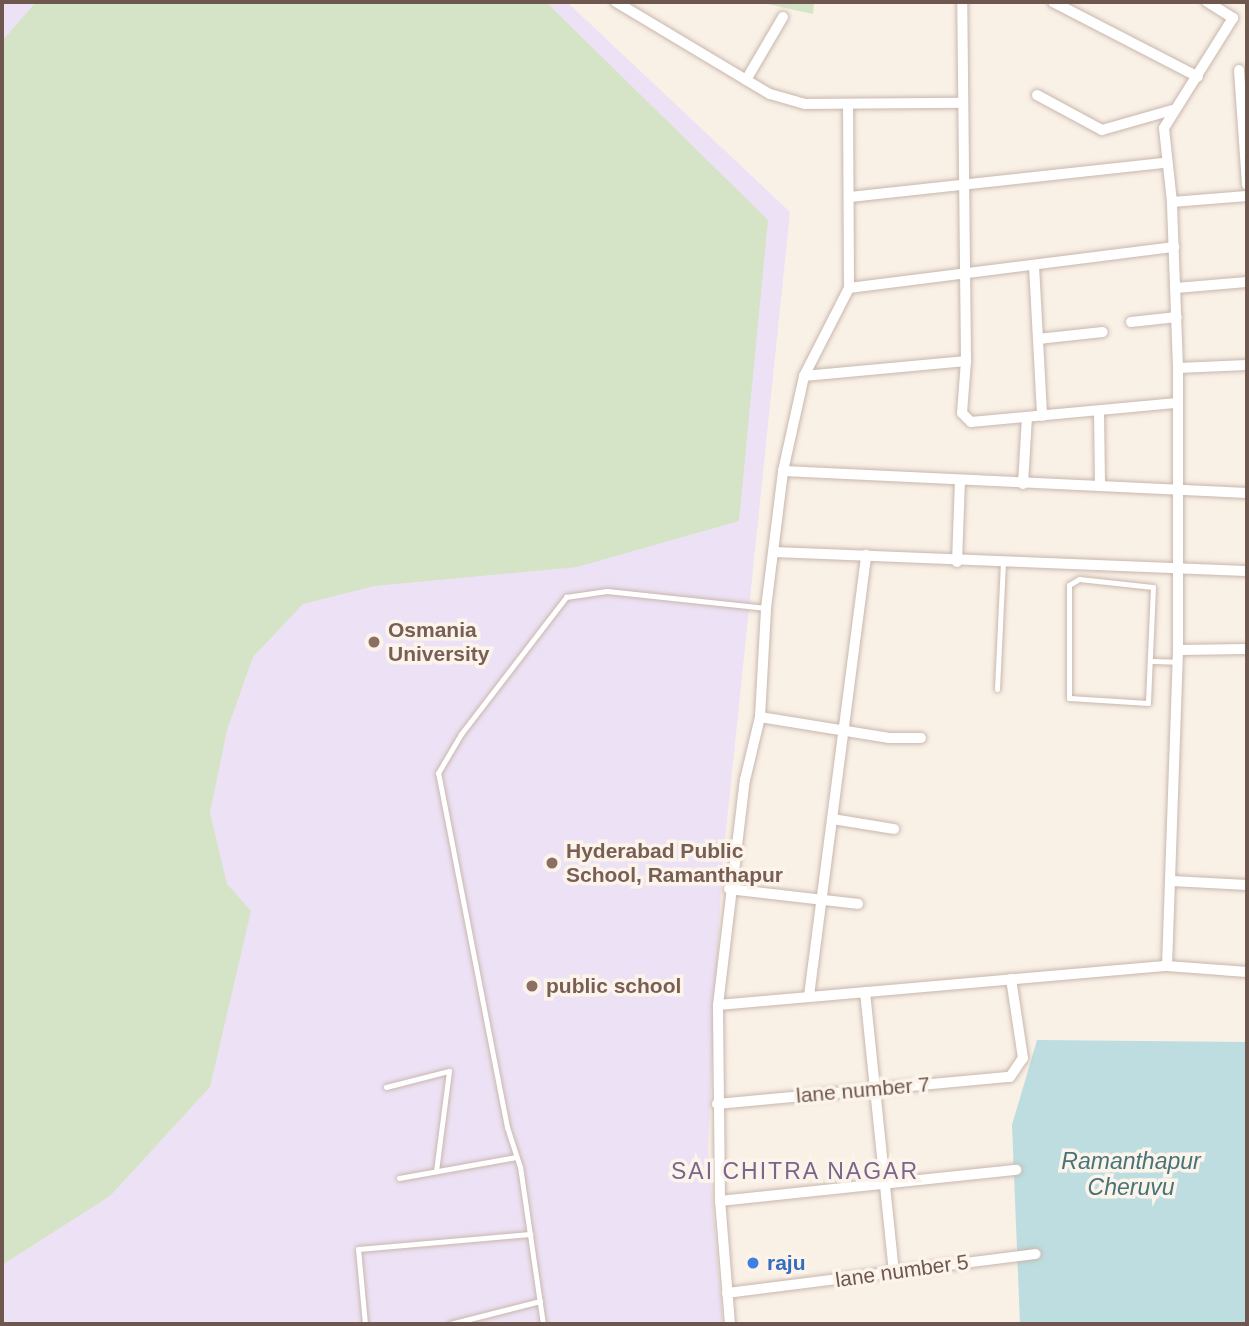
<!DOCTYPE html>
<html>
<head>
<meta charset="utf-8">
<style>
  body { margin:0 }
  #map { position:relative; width:1249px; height:1326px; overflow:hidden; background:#f9f0e6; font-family:Arial,sans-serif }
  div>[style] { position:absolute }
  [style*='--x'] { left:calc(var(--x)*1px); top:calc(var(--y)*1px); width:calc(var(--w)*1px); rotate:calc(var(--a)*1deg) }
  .education>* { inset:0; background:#ede2f5 }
  .green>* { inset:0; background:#d5e4c6 }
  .water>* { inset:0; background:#bddde0 }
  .roads { filter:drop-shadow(0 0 2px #c8b7ad) drop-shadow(0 0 2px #c8b7ad) }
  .lane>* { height:5px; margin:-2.5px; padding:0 2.5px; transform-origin:2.5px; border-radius:2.5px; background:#fff }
  .street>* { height:10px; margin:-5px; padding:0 5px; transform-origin:5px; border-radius:5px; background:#fff }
  .dots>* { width:19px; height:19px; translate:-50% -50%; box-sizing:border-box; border:4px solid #fcf4eb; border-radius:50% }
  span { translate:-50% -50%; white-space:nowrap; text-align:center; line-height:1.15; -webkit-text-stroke:7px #fcf4eb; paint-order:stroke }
  .education-label { font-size:21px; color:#785e54; font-weight:700 }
  .left { translate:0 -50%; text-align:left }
  .street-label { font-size:21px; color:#6e574e }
  .shop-label { font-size:21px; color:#366cbe; font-weight:700 }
  .water-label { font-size:23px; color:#477478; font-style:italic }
  .neighbourhood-label { font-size:23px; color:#7b668b; letter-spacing:2px }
  .frame { position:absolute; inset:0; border:4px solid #6e574e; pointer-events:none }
</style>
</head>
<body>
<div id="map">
  <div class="education">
    <div style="clip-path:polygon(2px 2px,567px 2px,790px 212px,722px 869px,708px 1150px,723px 1324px,2px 1324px)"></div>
  </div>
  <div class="green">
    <div style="clip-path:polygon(36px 2px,546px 2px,768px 220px,739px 521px,577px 567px,374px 586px,303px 604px,253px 657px,227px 730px,210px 813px,227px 884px,251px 911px,210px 1087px,110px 1196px,2px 1265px,2px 41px)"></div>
    <div style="clip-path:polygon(759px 2px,814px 2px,813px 14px)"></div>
  </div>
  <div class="water">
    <div style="clip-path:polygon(1037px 1040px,1247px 1042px,1247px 1324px,1020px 1324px,1012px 1125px)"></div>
  </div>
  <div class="roads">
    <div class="lane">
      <div style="--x:1079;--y:579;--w:74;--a:6.2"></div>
      <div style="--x:1153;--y:587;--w:116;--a:92.5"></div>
      <div style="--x:1148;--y:703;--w:79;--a:-176.4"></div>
      <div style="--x:1069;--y:698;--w:113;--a:-90"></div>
      <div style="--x:1069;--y:585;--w:12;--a:-31"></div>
      <div style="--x:1152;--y:661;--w:25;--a:2"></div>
      <div style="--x:997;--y:689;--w:125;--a:-87.3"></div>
      <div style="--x:386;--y:1087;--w:65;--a:-14.3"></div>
      <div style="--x:449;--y:1071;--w:101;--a:97.4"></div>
      <div style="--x:399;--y:1178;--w:119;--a:-10.2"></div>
      <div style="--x:365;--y:1324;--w:75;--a:-95.3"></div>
      <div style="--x:358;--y:1249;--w:173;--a:-5"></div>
      <div style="--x:450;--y:1324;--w:93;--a:-14.3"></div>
      <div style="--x:543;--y:1324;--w:159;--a:-98.3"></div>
      <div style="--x:520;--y:1167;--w:42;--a:-108"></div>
      <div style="--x:507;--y:1127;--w:361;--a:-101"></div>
      <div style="--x:438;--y:773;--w:45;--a:-59.5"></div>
      <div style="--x:461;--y:734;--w:173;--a:-52.5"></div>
      <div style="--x:566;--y:597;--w:41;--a:-8.3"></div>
      <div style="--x:607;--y:591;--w:160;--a:6.1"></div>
    </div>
    <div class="street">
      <div style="--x:616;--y:2;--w:179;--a:30.9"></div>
      <div style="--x:770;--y:94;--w:36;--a:16"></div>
      <div style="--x:805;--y:104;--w:158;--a:-0.4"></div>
      <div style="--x:1053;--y:2;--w:163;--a:27.3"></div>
      <div style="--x:1239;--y:70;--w:115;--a:86"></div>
      <div style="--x:746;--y:80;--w:73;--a:-59.6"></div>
      <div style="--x:1037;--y:95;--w:74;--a:28.3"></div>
      <div style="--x:1102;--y:130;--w:73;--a:-15.9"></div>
      <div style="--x:850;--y:197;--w:317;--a:-6.2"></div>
      <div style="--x:1172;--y:202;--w:75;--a:-4.6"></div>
      <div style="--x:1034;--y:266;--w:150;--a:86.9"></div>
      <div style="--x:849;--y:288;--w:328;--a:-7.2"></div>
      <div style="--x:1176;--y:288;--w:71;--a:-4.8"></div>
      <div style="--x:1131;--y:322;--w:46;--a:-6.2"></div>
      <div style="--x:1038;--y:339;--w:65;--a:-6.1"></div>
      <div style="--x:966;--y:361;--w:52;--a:94.4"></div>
      <div style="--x:962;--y:413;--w:13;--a:45"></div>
      <div style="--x:971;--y:422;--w:207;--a:-5.3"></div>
      <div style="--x:1178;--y:368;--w:69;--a:-2.5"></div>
      <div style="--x:804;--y:376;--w:163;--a:-5.3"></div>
      <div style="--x:966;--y:361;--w:359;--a:-90.6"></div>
      <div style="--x:1099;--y:412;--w:74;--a:89.2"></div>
      <div style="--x:783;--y:471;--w:465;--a:2.7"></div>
      <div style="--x:1023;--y:484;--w:67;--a:-86.6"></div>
      <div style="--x:773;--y:552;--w:474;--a:2.3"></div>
      <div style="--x:957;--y:562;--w:81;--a:-87.9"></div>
      <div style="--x:1178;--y:650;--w:69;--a:-0.8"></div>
      <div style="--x:760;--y:717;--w:131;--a:9.2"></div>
      <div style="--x:889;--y:738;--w:32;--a:0"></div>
      <div style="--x:833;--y:819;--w:62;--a:9.3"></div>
      <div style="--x:1172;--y:881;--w:75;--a:3.1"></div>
      <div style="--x:729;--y:889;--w:130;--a:6.6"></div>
      <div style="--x:1167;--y:966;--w:316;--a:-88"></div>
      <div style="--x:1178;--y:650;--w:282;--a:-90"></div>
      <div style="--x:1178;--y:368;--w:166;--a:-92.1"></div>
      <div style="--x:1172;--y:202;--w:74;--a:-96.2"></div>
      <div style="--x:1164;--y:128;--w:130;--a:-57.9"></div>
      <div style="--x:1233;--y:18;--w:31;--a:-148"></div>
      <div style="--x:865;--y:992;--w:281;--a:84.1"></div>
      <div style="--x:809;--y:996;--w:445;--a:-82.6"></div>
      <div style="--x:718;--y:1005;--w:451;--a:-5"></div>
      <div style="--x:1167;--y:966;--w:80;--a:4.3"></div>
      <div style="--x:717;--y:1104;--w:294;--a:-5.3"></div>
      <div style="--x:1010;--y:1077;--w:23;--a:-56"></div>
      <div style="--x:1023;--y:1058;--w:80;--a:-98.6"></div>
      <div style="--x:720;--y:1201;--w:298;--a:-6"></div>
      <div style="--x:727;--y:1293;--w:311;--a:-7.2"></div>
      <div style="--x:730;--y:1324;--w:123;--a:-94.6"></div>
      <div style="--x:720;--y:1201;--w:196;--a:-90.6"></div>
      <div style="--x:718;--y:1005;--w:227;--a:-83.2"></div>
      <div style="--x:745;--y:780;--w:65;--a:-76.6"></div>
      <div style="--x:760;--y:717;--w:109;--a:-86.8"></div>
      <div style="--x:766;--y:608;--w:138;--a:-82.9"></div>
      <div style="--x:783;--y:471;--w:97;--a:-77.5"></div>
      <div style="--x:804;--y:376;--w:99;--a:-62.9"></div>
      <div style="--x:849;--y:288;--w:184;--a:-90.3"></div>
    </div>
  </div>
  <div class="dots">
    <div style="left:374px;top:642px;background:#8d6e63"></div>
    <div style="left:552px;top:863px;background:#8d6e63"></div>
    <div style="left:532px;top:986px;background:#8d6e63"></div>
    <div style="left:753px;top:1263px;background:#3f7fe0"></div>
  </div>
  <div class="education-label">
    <span class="left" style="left:388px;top:642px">Osmania<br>University</span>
    <span class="left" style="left:566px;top:863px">Hyderabad Public<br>School, Ramanthapur</span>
    <span class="left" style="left:546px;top:986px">public school</span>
  </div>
  <div class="street-label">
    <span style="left:863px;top:1090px;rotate:-5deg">lane number 7</span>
    <span style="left:902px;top:1271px;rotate:-8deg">lane number 5</span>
  </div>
  <div class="shop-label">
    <span class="left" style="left:767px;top:1263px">raju</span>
  </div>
  <div class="water-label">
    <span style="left:1131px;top:1174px">Ramanthapur<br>Cheruvu</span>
  </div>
  <div class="neighbourhood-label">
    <span style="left:795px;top:1171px">SAI CHITRA NAGAR</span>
  </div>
  <div class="frame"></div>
</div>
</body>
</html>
